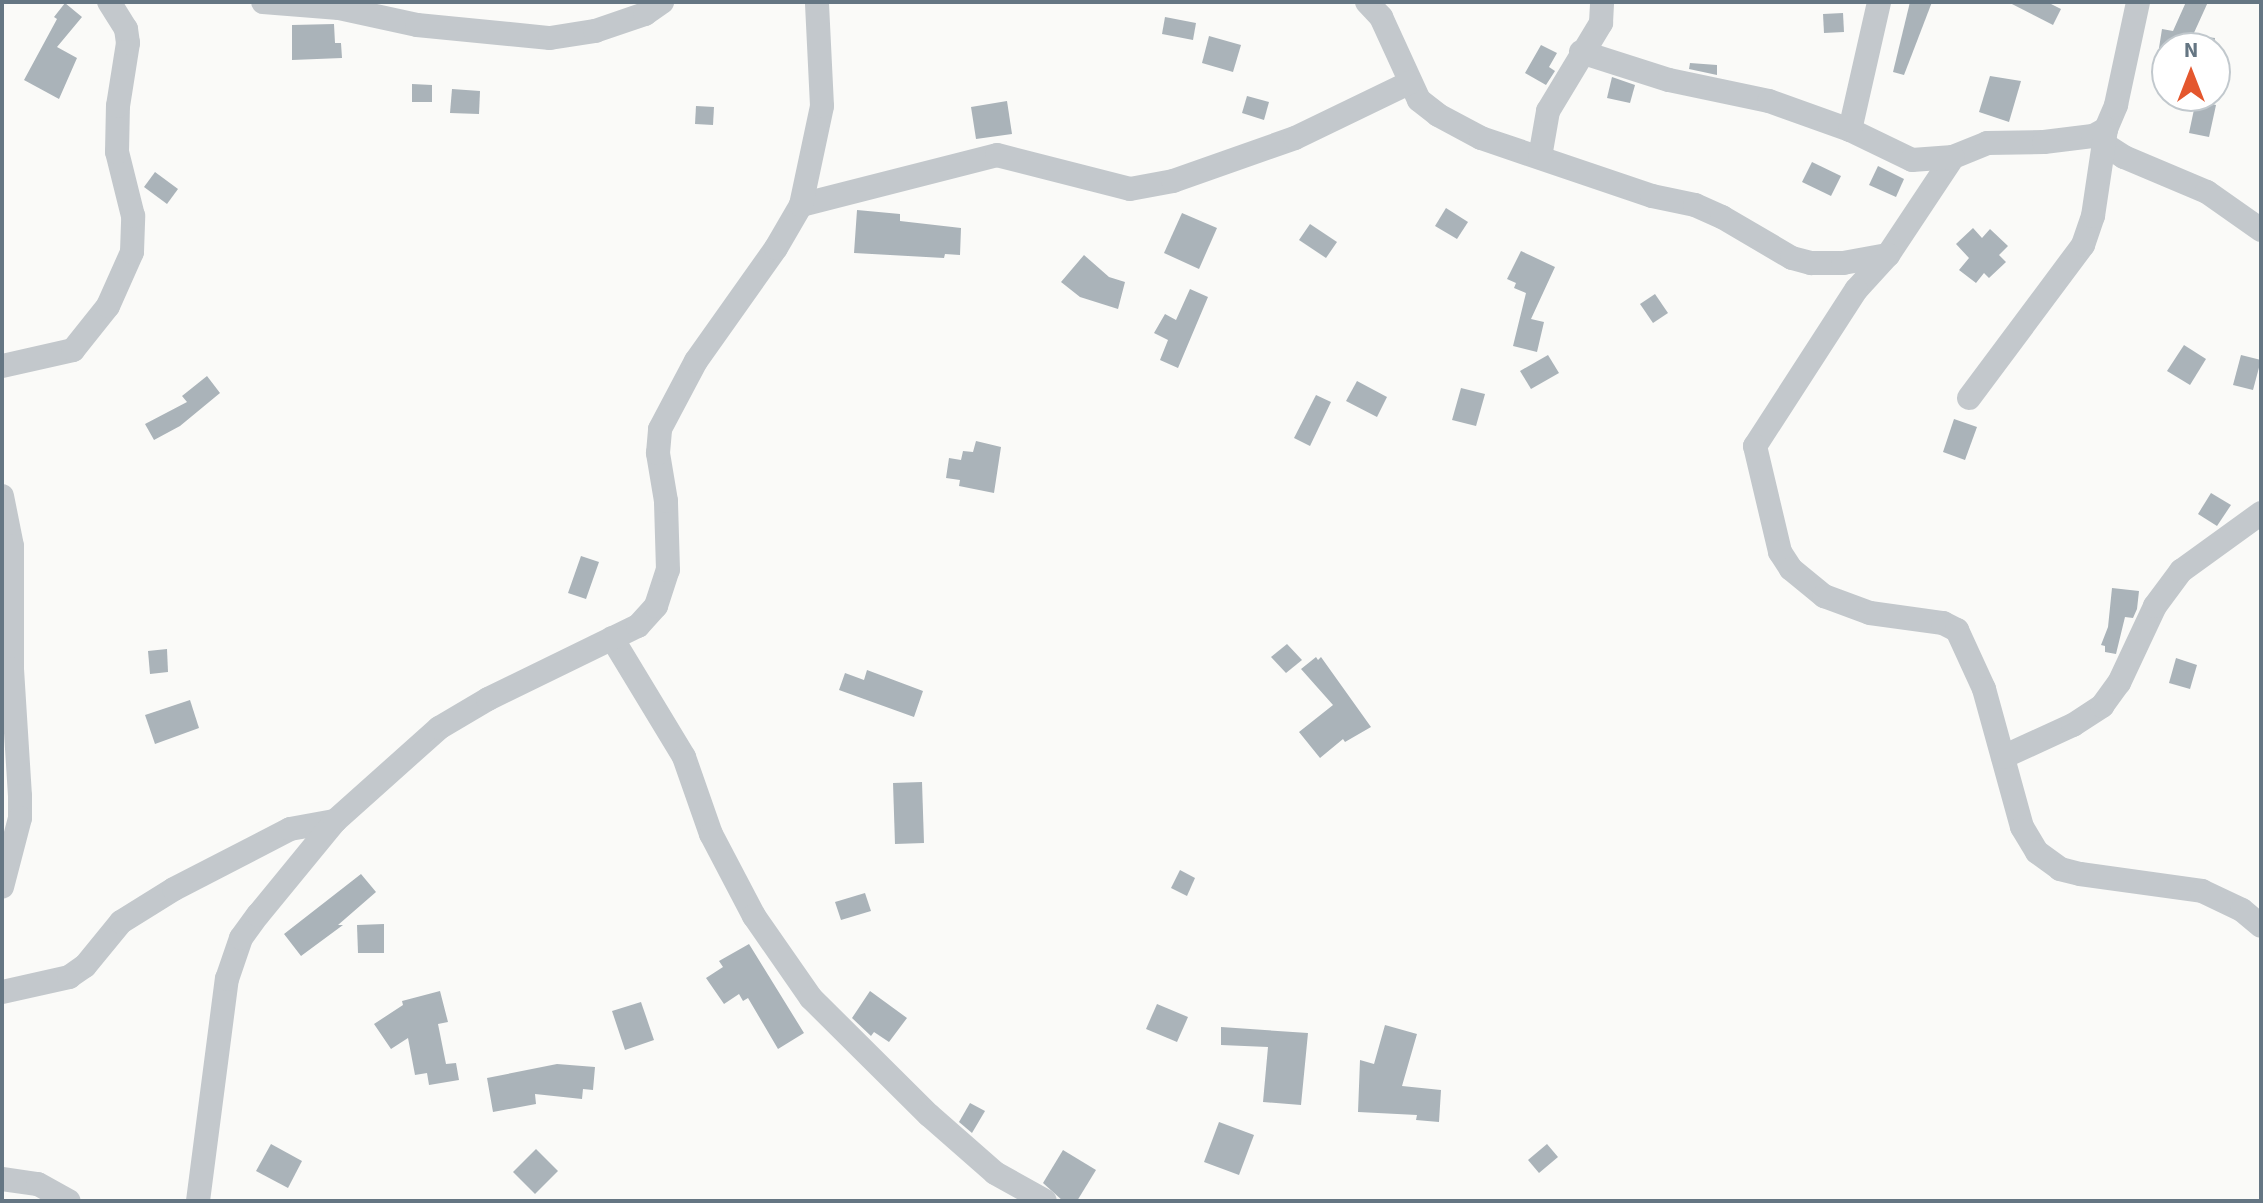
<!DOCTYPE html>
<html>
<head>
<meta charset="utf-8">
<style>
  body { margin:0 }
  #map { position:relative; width:2263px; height:1203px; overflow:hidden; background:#fafaf8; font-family:"Source Sans 3",sans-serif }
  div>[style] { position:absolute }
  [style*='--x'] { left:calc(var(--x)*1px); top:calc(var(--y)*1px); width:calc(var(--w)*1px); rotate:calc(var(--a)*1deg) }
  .building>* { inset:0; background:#aab3b9 }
  .minor>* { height:24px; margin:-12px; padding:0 12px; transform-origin:12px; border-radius:12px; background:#c3c8cc }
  span { translate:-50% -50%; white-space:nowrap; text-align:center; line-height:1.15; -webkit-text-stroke:8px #fff; paint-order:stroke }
  .frame { position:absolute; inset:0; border:4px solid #657683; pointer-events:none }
  .north { position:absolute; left:2151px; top:32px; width:80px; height:80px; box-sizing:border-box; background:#fff; border:2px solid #c1c8cd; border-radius:50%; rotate:0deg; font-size:22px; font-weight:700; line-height:32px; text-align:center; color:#657683 }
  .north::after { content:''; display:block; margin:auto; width:28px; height:36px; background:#e4572e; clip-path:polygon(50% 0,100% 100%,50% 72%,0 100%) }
</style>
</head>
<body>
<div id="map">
  <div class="building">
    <div style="clip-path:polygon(1910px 2px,1932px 2px,1904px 75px,1893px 72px)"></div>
    <div style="clip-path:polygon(2008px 2px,2047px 2px,2061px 9px,2053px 25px)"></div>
    <div style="clip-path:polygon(2186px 2px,2208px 2px,2193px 35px,2215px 38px,2214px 48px,2159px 48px,2162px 29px,2173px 31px)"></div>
    <div style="clip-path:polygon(65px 3px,82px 17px,57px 47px,77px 58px,59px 99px,24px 80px,57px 19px,54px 17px)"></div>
    <div style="clip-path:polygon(1843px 13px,1844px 32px,1824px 33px,1823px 14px)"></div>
    <div style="clip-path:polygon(1165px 17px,1196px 23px,1193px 40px,1162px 34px)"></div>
    <div style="clip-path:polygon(334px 24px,335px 43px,341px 43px,342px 58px,292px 60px,292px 25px)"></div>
    <div style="clip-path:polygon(1209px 36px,1241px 45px,1233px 72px,1202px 63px)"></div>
    <div style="clip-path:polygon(1541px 45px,1557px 53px,1549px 67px,1555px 71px,1546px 85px,1525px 73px)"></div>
    <div style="clip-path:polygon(1690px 63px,1717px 65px,1717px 75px,1689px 69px)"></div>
    <div style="clip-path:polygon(1990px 76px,2021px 81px,2009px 122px,1979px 112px)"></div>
    <div style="clip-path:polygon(1612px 77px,1635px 85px,1630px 103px,1607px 98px)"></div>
    <div style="clip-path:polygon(412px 84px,432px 85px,432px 102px,412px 102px)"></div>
    <div style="clip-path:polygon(452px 89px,480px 91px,479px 114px,450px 113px)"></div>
    <div style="clip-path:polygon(1247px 96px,1269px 102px,1264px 120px,1242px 113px)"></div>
    <div style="clip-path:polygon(2196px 100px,2216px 105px,2209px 137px,2189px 133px)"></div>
    <div style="clip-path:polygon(1007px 101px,1012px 134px,976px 139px,971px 107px)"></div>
    <div style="clip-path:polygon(696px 106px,714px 107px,713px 125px,695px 124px)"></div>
    <div style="clip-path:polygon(1812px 162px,1841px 176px,1831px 196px,1802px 182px)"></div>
    <div style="clip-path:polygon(1878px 166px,1904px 179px,1896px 197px,1869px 185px)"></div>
    <div style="clip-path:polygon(155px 172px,178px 189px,167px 204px,144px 187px)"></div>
    <div style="clip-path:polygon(1446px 208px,1468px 222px,1457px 239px,1435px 226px)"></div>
    <div style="clip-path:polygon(857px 210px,900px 214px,900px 221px,961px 228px,960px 255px,945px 254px,944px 258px,854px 253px)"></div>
    <div style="clip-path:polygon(1182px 213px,1217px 228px,1199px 269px,1164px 253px)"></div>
    <div style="clip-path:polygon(1310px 224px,1337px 242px,1326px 258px,1299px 240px)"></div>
    <div style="clip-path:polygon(1973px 228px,1982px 238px,1990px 229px,2008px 246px,1999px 255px,2006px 262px,1989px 278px,1984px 273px,1976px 283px,1959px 270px,1969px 258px,1956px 244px)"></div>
    <div style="clip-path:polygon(1521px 251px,1555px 267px,1531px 319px,1544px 322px,1537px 352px,1513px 346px,1526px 293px,1514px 288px,1516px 283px,1507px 279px)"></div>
    <div style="clip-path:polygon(1084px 255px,1109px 277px,1125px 282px,1118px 309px,1080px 297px,1061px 282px)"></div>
    <div style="clip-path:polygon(1190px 289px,1208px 297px,1178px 368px,1160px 360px,1168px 340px,1154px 333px,1165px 314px,1176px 320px)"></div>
    <div style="clip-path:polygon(1655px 294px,1668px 313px,1653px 323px,1640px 304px)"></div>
    <div style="clip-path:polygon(2184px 345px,2206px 359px,2190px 385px,2167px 371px)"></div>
    <div style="clip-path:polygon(1548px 355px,1559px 373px,1531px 389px,1520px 371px)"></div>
    <div style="clip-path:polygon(2241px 355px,2261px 360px,2253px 390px,2233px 385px)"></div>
    <div style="clip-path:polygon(207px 376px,220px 393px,180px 426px,154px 440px,145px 424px,187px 402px,182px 396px)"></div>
    <div style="clip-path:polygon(1357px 381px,1387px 397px,1377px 417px,1346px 401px)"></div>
    <div style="clip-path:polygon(1461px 388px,1485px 394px,1476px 426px,1452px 420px)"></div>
    <div style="clip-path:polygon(1316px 395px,1331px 402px,1310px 446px,1294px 438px)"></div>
    <div style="clip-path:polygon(1954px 419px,1977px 427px,1965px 460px,1943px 452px)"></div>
    <div style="clip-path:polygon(976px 441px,1001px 447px,994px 493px,959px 486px,960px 480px,946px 478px,949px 458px,961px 460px,963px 451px,973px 452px)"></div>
    <div style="clip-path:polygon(2211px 493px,2231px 505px,2217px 526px,2198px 514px)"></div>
    <div style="clip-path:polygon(581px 556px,599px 562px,586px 599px,568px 593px)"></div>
    <div style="clip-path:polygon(2112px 588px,2139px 591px,2137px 609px,2133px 618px,2125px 617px,2116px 654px,2105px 652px,2105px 646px,2101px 645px,2108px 627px)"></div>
    <div style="clip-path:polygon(1287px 644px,1302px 660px,1286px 673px,1271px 657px)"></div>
    <div style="clip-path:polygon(167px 649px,168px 672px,150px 674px,148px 651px)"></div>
    <div style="clip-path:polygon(1316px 657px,1318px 660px,1321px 657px,1371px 727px,1345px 742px,1343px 739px,1320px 758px,1299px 732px,1333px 705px,1301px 669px)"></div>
    <div style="clip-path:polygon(2176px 658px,2197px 665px,2190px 689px,2169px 683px)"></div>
    <div style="clip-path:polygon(867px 670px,923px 691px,914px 717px,839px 690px,845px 673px,864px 680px)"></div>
    <div style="clip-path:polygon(190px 700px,199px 728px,155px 744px,145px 715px)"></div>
    <div style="clip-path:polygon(922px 782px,924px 843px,895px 844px,893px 783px)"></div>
    <div style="clip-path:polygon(1180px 870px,1195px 878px,1187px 896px,1171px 888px)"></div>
    <div style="clip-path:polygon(361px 874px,376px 892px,338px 925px,343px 925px,301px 956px,284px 934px)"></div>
    <div style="clip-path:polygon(865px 893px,871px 911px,841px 920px,835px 902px)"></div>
    <div style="clip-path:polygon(384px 924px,384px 953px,358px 953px,357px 925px)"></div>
    <div style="clip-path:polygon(749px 944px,804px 1033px,778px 1049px,748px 998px,743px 1001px,739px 994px,724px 1004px,706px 978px,723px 967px,719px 961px)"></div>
    <div style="clip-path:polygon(440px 991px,448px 1022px,438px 1024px,446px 1064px,456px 1063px,459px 1080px,429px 1085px,427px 1073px,415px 1075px,408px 1038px,391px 1049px,374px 1024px,403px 1005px,402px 1001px)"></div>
    <div style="clip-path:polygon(870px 991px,907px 1018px,889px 1042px,874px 1032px,871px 1036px,852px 1018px)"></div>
    <div style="clip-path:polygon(641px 1002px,654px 1040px,625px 1050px,612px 1011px)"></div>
    <div style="clip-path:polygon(1157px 1004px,1188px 1017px,1177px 1042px,1146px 1029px)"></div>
    <div style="clip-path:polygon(1385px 1025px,1417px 1034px,1402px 1086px,1441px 1090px,1439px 1122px,1416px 1120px,1417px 1115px,1358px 1112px,1360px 1060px,1374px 1064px)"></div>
    <div style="clip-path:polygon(1221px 1027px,1308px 1033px,1301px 1105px,1263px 1102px,1268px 1047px,1221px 1045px)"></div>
    <div style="clip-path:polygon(557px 1064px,595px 1067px,593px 1090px,583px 1089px,582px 1099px,535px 1094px,536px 1104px,493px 1112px,487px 1078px)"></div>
    <div style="clip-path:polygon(970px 1103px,985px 1111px,972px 1133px,959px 1122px)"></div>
    <div style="clip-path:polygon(1219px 1122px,1254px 1135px,1239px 1175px,1204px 1162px)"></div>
    <div style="clip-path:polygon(271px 1144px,302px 1161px,288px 1188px,256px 1171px)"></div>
    <div style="clip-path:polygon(1547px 1144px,1558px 1157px,1539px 1173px,1528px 1160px)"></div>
    <div style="clip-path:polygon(536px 1149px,558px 1171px,535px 1194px,513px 1172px)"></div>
    <div style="clip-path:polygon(1063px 1150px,1096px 1170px,1077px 1201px,1063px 1201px,1043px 1183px)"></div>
  </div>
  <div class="minor">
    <div style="--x:263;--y:2;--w:76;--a:4.5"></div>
    <div style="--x:339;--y:8;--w:80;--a:12.3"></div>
    <div style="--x:417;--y:25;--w:134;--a:5.6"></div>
    <div style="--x:550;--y:38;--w:46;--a:-8.8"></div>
    <div style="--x:595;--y:31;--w:53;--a:-18.8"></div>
    <div style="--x:645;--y:14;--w:21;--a:-35"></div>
    <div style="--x:1367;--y:2;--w:21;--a:47"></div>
    <div style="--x:1381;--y:17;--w:91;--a:65.4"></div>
    <div style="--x:1419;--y:100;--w:24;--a:38"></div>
    <div style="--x:1438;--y:115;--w:49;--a:28.1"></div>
    <div style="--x:1481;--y:138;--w:181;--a:18.7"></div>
    <div style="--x:1652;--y:196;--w:44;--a:11.8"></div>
    <div style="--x:1695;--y:205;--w:30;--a:24"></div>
    <div style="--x:1722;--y:217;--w:81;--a:30.4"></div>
    <div style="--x:1792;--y:258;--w:20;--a:15"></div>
    <div style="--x:1811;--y:263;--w:32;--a:0"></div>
    <div style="--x:1843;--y:263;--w:46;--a:-10.1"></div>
    <div style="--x:1888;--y:255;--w:118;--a:-56.4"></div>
    <div style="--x:1953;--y:157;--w:37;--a:-22"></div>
    <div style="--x:1987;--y:143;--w:57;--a:-1"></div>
    <div style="--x:2044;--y:142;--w:49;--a:-7"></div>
    <div style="--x:2093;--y:136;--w:15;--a:-28"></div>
    <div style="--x:2106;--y:129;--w:26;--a:-67"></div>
    <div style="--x:2116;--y:105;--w:105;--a:-77.9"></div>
    <div style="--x:1581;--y:52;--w:92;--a:17.7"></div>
    <div style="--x:1669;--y:80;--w:102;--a:11.9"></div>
    <div style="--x:1769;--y:101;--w:86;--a:19.7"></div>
    <div style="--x:1850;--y:130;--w:69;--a:25.8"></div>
    <div style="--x:1912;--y:160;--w:41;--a:-4.2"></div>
    <div style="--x:1850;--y:130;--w:131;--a:-77.2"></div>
    <div style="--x:2104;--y:144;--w:24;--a:33"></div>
    <div style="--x:2124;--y:157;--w:90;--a:22.9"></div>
    <div style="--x:2207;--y:192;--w:66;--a:35.1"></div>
    <div style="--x:1540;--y:157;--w:47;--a:-80.1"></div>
    <div style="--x:1548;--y:111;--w:103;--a:-58.9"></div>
    <div style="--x:1601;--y:23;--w:21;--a:-87"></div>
    <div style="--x:801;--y:205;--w:202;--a:-14.3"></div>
    <div style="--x:997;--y:155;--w:137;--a:14.3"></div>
    <div style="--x:1130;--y:189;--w:44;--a:-10.5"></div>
    <div style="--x:1173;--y:181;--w:129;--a:-19.4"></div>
    <div style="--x:1295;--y:138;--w:127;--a:-25.8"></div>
    <div style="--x:1888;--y:255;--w:47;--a:132.4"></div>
    <div style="--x:1856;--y:290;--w:186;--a:122.9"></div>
    <div style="--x:1755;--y:446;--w:109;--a:76.7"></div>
    <div style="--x:1780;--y:552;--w:20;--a:57"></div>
    <div style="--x:1791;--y:569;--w:43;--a:39.3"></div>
    <div style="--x:1824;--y:596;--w:49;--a:20.3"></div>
    <div style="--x:1870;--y:613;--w:74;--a:7.8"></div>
    <div style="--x:1943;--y:623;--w:16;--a:27"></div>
    <div style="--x:1957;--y:630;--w:65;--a:65.4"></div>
    <div style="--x:1984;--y:689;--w:143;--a:74.6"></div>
    <div style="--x:2022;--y:827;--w:29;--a:59"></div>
    <div style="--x:2037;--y:852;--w:29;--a:36"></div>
    <div style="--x:2060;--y:869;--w:21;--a:14"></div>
    <div style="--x:2080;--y:874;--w:123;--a:7.9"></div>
    <div style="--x:2202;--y:891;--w:44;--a:25.4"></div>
    <div style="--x:2242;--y:910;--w:25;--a:40"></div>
    <div style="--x:2;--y:366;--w:73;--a:-12.7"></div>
    <div style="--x:73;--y:350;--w:56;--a:-51.5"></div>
    <div style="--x:108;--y:306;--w:59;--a:-66"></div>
    <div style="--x:132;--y:252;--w:36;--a:-88"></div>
    <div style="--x:133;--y:216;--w:66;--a:-104"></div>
    <div style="--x:117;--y:152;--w:46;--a:-88.8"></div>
    <div style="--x:118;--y:106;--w:64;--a:-81"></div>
    <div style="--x:128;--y:43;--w:14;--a:-98"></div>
    <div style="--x:126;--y:29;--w:32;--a:-122"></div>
    <div style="--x:1969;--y:398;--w:191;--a:-53.3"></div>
    <div style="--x:2083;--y:245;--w:31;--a:-71"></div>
    <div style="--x:2093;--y:216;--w:88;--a:-81.5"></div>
    <div style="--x:2;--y:496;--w:51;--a:78.7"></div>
    <div style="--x:12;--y:546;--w:123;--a:90"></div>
    <div style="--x:12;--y:669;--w:127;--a:86.4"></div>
    <div style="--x:20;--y:796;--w:22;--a:90"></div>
    <div style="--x:20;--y:818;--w:71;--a:104.6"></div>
    <div style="--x:612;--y:638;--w:139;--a:58.8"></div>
    <div style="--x:684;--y:757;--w:82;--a:70.7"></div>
    <div style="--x:711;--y:834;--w:93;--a:62.3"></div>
    <div style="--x:754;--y:916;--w:100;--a:55.2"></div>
    <div style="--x:811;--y:998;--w:166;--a:44.8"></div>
    <div style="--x:929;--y:1115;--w:88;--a:41.3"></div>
    <div style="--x:995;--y:1173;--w:57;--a:29.2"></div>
    <div style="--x:2003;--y:757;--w:77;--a:-24.6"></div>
    <div style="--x:2073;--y:725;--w:35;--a:-33"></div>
    <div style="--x:2102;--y:706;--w:29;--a:-54"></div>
    <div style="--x:2119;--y:683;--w:85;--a:-64.9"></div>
    <div style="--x:2155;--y:606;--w:44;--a:-53.4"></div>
    <div style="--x:2181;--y:571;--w:99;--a:-35.9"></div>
    <div style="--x:2;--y:992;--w:69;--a:-12.6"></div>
    <div style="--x:69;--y:977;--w:19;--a:-35"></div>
    <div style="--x:85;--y:966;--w:57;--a:-50.7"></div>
    <div style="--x:121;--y:922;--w:62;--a:-31.9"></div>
    <div style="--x:174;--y:889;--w:131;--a:-27.3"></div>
    <div style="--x:290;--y:829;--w:46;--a:-10.1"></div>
    <div style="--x:2;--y:1179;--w:36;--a:8"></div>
    <div style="--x:38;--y:1184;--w:35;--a:29"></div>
    <div style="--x:198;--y:1201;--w:224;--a:-82.6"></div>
    <div style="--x:227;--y:979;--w:43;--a:-71.1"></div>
    <div style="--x:241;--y:938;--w:29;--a:-54"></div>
    <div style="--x:258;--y:915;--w:122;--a:-50.7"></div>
    <div style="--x:335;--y:821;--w:140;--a:-41.8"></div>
    <div style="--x:439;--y:728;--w:57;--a:-30.6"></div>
    <div style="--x:488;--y:699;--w:167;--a:-26"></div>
    <div style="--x:638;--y:626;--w:27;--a:-48"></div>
    <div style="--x:656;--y:606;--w:38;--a:-72"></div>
    <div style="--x:668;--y:570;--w:69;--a:-91.7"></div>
    <div style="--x:666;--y:501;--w:49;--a:-99.5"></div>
    <div style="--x:658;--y:453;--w:24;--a:-85"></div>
    <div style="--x:660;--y:429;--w:77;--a:-62.1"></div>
    <div style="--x:696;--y:361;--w:138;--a:-54.7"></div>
    <div style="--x:776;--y:248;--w:50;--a:-59.8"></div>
    <div style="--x:801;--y:205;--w:101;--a:-78"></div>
    <div style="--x:822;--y:106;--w:104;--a:-92.8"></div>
  </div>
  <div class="frame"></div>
  <div class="north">N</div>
</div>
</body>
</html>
